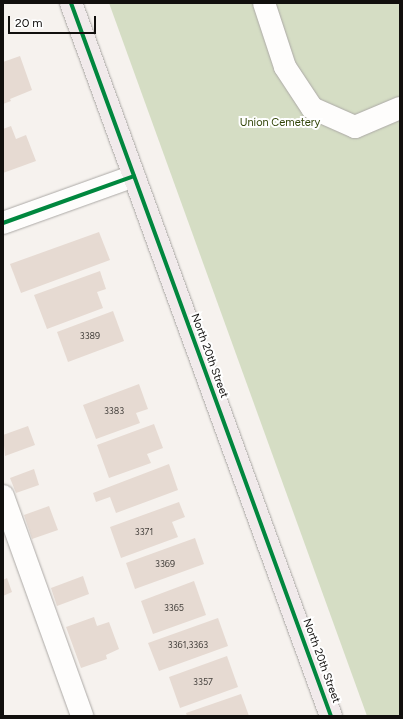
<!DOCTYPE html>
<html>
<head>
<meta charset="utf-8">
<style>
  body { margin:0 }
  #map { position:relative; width:403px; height:719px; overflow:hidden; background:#f6f2ee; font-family:Figtree,sans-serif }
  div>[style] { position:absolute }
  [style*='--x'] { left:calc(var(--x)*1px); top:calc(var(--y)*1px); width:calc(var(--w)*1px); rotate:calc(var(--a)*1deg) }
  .green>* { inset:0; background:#d5ddc4 }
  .building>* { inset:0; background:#e6dad2 }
  .roads { filter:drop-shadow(0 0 1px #aca9a6) drop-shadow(0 0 1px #aca9a6) }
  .minor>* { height:22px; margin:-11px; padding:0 11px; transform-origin:11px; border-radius:11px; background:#fefdfc }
  .major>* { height:22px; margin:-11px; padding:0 11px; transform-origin:11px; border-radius:11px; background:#f1eaeb }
  .cycleway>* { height:4px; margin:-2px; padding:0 2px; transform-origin:2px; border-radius:2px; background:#00873e }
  span { translate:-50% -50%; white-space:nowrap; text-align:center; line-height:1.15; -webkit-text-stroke:4px #fff; paint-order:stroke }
  .number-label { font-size:9px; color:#47433f }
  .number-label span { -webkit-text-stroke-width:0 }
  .park-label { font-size:11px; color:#304306 }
  .street-label { font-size:11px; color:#110f0d }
  .frame { position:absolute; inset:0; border:4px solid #110f0d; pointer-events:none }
  .scale { position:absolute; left:8px; top:16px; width:88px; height:18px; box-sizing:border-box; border:2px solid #110f0d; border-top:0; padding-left:5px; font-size:12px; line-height:14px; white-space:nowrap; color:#110f0d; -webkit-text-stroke:3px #fff; paint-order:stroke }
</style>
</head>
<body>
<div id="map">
  <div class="green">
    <div style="clip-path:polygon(109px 3px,400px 3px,400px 716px,367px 716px)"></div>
  </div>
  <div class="building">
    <div style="clip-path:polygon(20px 56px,32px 90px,10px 99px,11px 101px,3px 104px,3px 62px)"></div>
    <div style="clip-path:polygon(11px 126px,16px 139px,26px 135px,36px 161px,3px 173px,3px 129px)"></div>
    <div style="clip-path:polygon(99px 232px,110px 260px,21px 293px,10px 264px)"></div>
    <div style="clip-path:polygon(100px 271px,106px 289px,97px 292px,103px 308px,47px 329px,34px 295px)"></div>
    <div style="clip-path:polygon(113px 311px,124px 341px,68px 362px,57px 332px)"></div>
    <div style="clip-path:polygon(139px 384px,148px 409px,136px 413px,140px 423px,96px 439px,83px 405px)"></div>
    <div style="clip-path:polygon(154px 424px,163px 448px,147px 454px,151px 463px,109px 478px,97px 445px)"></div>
    <div style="clip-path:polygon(28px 426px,35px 445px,5px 456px,3px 435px)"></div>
    <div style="clip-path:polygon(169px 464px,178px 490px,116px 513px,110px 497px,96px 502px,93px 493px)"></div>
    <div style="clip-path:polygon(34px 469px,39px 485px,16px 493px,10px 478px)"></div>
    <div style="clip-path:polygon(179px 502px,185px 517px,172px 522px,178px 537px,121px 558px,110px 527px)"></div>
    <div style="clip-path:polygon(49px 506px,58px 530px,32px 539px,24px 515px)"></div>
    <div style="clip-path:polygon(195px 538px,204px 564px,135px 589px,126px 563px)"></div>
    <div style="clip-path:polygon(83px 576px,89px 594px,57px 606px,51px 588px)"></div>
    <div style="clip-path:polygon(7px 578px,12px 592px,3px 596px,3px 580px)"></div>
    <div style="clip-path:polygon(194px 581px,206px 615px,153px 634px,141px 601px)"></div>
    <div style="clip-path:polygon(94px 617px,97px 626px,109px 622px,119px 649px,106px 655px,107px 659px,81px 668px,66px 627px)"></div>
    <div style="clip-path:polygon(218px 618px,228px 646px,159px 671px,148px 643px)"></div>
    <div style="clip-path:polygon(227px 656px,238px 687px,180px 708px,169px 677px)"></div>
    <div style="clip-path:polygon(241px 694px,249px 716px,187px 716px,186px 713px)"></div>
  </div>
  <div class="roads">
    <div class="minor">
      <div style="--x:264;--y:3;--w:67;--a:71.8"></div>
      <div style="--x:285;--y:67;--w:49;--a:56.6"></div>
      <div style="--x:312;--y:108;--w:47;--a:23.8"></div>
      <div style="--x:355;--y:127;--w:49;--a:-22.9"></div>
      <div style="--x:3;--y:223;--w:139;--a:-19.7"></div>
      <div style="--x:3;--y:496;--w:234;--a:70.2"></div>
    </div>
    <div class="major">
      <div style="--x:71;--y:3;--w:759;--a:69.97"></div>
    </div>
  </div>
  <div class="cycleway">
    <div style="--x:71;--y:3;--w:759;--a:69.97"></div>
    <div style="--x:3;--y:223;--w:139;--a:-19.7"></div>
  </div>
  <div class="number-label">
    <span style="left:90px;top:336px">3389</span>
    <span style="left:114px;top:411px">3383</span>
    <span style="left:144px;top:532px">3371</span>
    <span style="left:165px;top:564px">3369</span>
    <span style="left:174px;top:608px">3365</span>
    <span style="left:188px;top:645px">3361,3363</span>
    <span style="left:203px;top:682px">3357</span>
  </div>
  <div class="park-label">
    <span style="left:280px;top:123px">Union Cemetery</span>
  </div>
  <div class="street-label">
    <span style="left:209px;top:356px;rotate:70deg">North 20th Street</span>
    <span style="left:321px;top:661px;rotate:70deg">North 20th Street</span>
  </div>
  <div class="frame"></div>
  <div class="scale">20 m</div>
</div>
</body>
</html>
